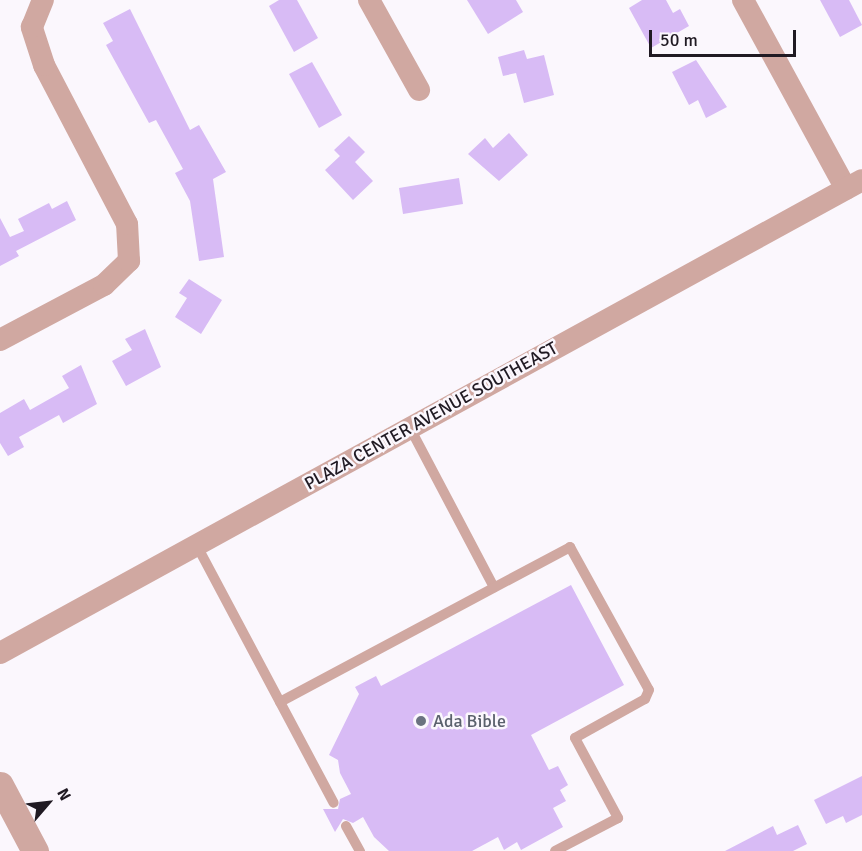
<!DOCTYPE html>
<html>
<head>
<meta charset="utf-8">
<style>
  body { margin:0 }
  #map { position:relative; width:862px; height:851px; overflow:hidden; background:#fbf7fd; font-family:Signika,sans-serif }
  div>[style] { position:absolute }
  [style*='--x'] { left:calc(var(--x)*1px); top:calc(var(--y)*1px); width:calc(var(--w)*1px); rotate:calc(var(--a)*1deg) }
  .building>* { inset:0; background:#d8bbf5 }
  .service>* { height:10px; margin:-5px; padding:0 5px; transform-origin:5px; border-radius:5px; background:#d0a8a1 }
  .minor>* { height:22px; margin:-11px; padding:0 11px; transform-origin:11px; border-radius:11px; background:#d0a8a1 }
  .tertiary>* { height:27px; margin:-13.5px; padding:0 13.5px; transform-origin:13.5px; border-radius:13.5px; background:#d0a8a1 }
  .dots>* { width:16px; height:16px; translate:-50% -50%; box-sizing:border-box; border:3px solid #fbf7fd; border-radius:50% }
  span { translate:-50% -50%; white-space:nowrap; text-align:center; line-height:1.15; -webkit-text-stroke:5px #fbf7fd; paint-order:stroke }
  .street-label { font-size:18px; color:#201a23 }
  .worship-label { font-size:18px; color:#5b616d }
  .left { translate:0 -50%; text-align:left }
  .north { position:absolute; left:18px; top:773px; width:60px; height:60px; -webkit-text-stroke:4px #fbf7fd; paint-order:stroke; rotate:62deg; font-size:16px; font-weight:700; line-height:24px; text-align:center; color:#201a23 }
  .north::after { content:''; display:block; margin:auto; width:21px; height:27px; background:#201a23; clip-path:polygon(50% 0,100% 100%,50% 72%,0 100%) }
  .scale { position:absolute; left:649px; top:30px; width:147px; height:27px; box-sizing:border-box; border:3px solid #201a23; border-top:0; padding-left:8px; font-size:18px; line-height:21px; white-space:nowrap; color:#201a23; -webkit-text-stroke:4px #fbf7fd; paint-order:stroke }
</style>
</head>
<body>
<div id="map">
  <div class="building">
    <div style="clip-path:polygon(279px 0,297px 0,318px 38px,294px 52px,269px 6px)"></div>
    <div style="clip-path:polygon(467px 0,516px 0,523px 12px,488px 34px)"></div>
    <div style="clip-path:polygon(642px 0,666px 0,673px 13px,680px 9px,689px 26px,651px 48px,629px 8px)"></div>
    <div style="clip-path:polygon(820px 0,849px 0,862px 25px,840px 37px)"></div>
    <div style="clip-path:polygon(130px 9px,190px 130px,199px 125px,226px 172px,213px 179px,224px 257px,199px 261px,190px 201px,175px 173px,183px 169px,156px 120px,149px 123px,106px 45px,113px 41px,103px 23px)"></div>
    <div style="clip-path:polygon(524px 50px,527px 59px,544px 55px,554px 95px,524px 103px,516px 73px,503px 76px,498px 57px)"></div>
    <div style="clip-path:polygon(696px 60px,727px 107px,706px 118px,698px 100px,689px 105px,672px 72px)"></div>
    <div style="clip-path:polygon(312px 62px,342px 115px,319px 128px,289px 74px)"></div>
    <div style="clip-path:polygon(509px 133px,528px 155px,499px 181px,468px 154px,485px 138px,493px 148px)"></div>
    <div style="clip-path:polygon(349px 136px,365px 152px,355px 162px,373px 181px,353px 200px,325px 170px,340px 156px,334px 150px)"></div>
    <div style="clip-path:polygon(459px 178px,463px 204px,403px 214px,399px 188px)"></div>
    <div style="clip-path:polygon(67px 201px,76px 220px,16px 251px,19px 256px,0 266px,0 218px,10px 237px,24px 231px,18px 219px,49px 203px,52px 209px)"></div>
    <div style="clip-path:polygon(189px 279px,222px 300px,201px 334px,175px 317px,187px 298px,179px 293px)"></div>
    <div style="clip-path:polygon(145px 329px,161px 367px,126px 386px,112px 361px,132px 350px,125px 339px)"></div>
    <div style="clip-path:polygon(81px 365px,97px 404px,63px 423px,59px 415px,19px 437px,24px 447px,8px 456px,0 443px,0 413px,24px 399px,30px 410px,69px 388px,62px 376px)"></div>
    <div style="clip-path:polygon(571px 585px,624px 685px,531px 735px,549px 770px,558px 766px,568px 785px,560px 790px,566px 801px,553px 808px,563px 827px,521px 850px,517px 842px,504px 850px,498px 837px,472px 851px,389px 851px,374px 837px,363px 817px,353px 823px,343px 819px,335px 832px,323px 809px,338px 809px,340px 799px,351px 794px,340px 773px,338px 760px,329px 755px,359px 694px,355px 687px,376px 676px,381px 686px)"></div>
    <div style="clip-path:polygon(862px 776px,862px 815px,846px 823px,843px 816px,826px 824px,814px 800px)"></div>
    <div style="clip-path:polygon(798px 825px,807px 844px,793px 851px,725px 851px,773px 826px,777px 835px)"></div>
  </div>
  <div class="service">
    <div style="--x:410;--y:428;--w:180;--a:62.2"></div>
    <div style="--x:196;--y:544;--w:293;--a:62"></div>
    <div style="--x:280;--y:702;--w:329;--a:-28.1"></div>
    <div style="--x:570;--y:547;--w:163;--a:61.1"></div>
    <div style="--x:649;--y:690;--w:10;--a:114"></div>
    <div style="--x:645;--y:699;--w:80;--a:150.9"></div>
    <div style="--x:575;--y:738;--w:91;--a:61.7"></div>
    <div style="--x:618;--y:818;--w:71;--a:152.4"></div>
    <div style="--x:346;--y:826;--w:29;--a:61"></div>
  </div>
  <div class="minor">
    <div style="--x:369;--y:0;--w:103;--a:60.9"></div>
    <div style="--x:743;--y:0;--w:215;--a:61.4"></div>
    <div style="--x:0;--y:340;--w:118;--a:-27.9"></div>
    <div style="--x:104;--y:285;--w:35;--a:-44"></div>
    <div style="--x:129;--y:261;--w:37;--a:-93"></div>
    <div style="--x:127;--y:224;--w:179;--a:-117.6"></div>
    <div style="--x:44;--y:65;--w:40;--a:-108"></div>
    <div style="--x:32;--y:27;--w:29;--a:-68"></div>
    <div style="--x:0;--y:653;--w:983;--a:-28.75"></div>
  </div>
  <div class="tertiary">
    <div style="--x:0;--y:785;--w:75;--a:62.1"></div>
  </div>
  <div class="dots">
    <div style="left:421px;top:721px;background:#6b7280"></div>
  </div>
  <div class="street-label">
    <span style="left:431px;top:416px;rotate:-29deg">PLAZA CENTER AVENUE SOUTHEAST</span>
  </div>
  <div class="worship-label">
    <span class="left" style="left:433px;top:721px">Ada Bible</span>
  </div>
  <div class="north">N</div>
  <div class="scale">50 m</div>
</div>
</body>
</html>
